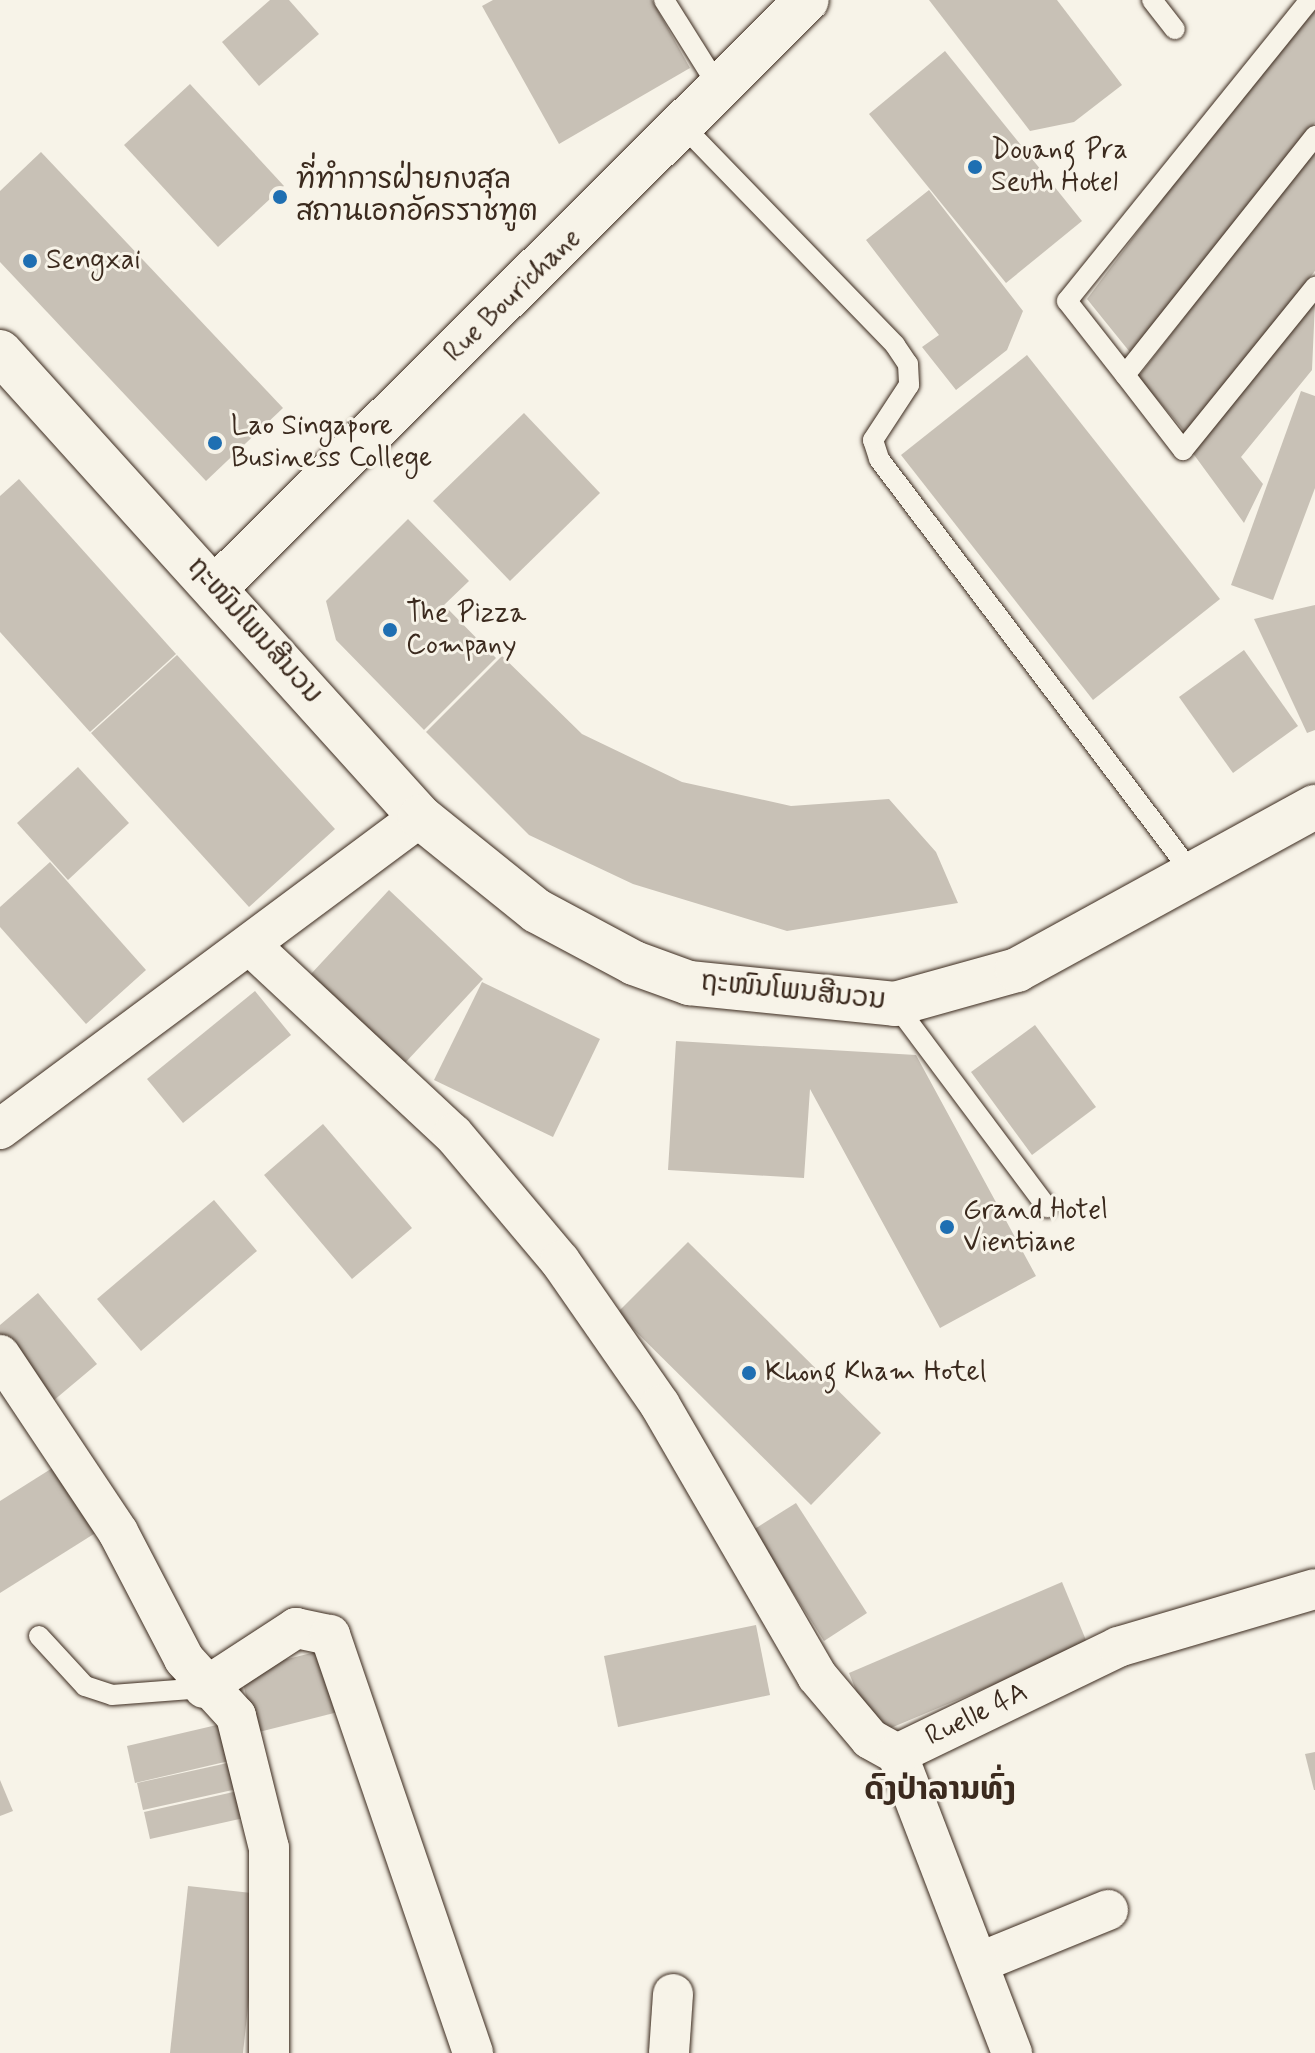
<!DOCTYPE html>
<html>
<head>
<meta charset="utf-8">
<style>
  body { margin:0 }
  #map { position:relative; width:1315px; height:2053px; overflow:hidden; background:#f7f3e8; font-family:Mynerve,"Noto Sans Lao","Playpen Sans Thai",sans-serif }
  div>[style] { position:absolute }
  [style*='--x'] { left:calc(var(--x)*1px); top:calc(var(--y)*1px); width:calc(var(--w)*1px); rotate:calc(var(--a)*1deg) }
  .building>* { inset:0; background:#c8c1b6 }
  .roads { filter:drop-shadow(0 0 2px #3b2a1e) drop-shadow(0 0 2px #3b2a1e) }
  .lane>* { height:20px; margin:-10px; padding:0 10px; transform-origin:10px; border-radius:10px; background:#f7f3e8 }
  .street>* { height:40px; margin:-20px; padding:0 20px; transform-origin:20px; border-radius:20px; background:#f7f3e8 }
  .secondary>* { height:44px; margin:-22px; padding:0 22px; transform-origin:22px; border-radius:22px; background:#f7f3e8 }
  .dots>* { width:22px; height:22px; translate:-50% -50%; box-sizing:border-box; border:4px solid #f7f3e8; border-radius:50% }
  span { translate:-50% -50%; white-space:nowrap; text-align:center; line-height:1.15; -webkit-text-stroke:6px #f7f3e8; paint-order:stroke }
  .poi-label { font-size:28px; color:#3b2a1e }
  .left { translate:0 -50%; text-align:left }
  .street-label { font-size:28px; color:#3b2a1e }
  .quarter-label { font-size:32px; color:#3b2a1e; font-weight:700 }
</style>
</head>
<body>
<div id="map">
  <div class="building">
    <div style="clip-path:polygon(270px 0,289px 0,319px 34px,259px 86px,222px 42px)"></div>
    <div style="clip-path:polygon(493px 0,652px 0,690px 68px,559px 144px,482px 6px)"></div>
    <div style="clip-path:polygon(929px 0,1057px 0,1122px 85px,1074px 122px,1030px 131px)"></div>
    <div style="clip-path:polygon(1315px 10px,1315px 123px,1133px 356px,1087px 299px,1274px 50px)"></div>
    <div style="clip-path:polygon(945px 51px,1082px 221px,1006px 283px,869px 114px)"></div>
    <div style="clip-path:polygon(190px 84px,284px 186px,218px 247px,124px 145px)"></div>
    <div style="clip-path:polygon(1315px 148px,1315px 271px,1186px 433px,1138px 377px)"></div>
    <div style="clip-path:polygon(41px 152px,283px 408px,206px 481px,0 262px,0 191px)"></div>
    <div style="clip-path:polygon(929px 190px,1023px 311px,1007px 350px,956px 390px,922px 347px,939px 335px,866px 240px)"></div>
    <div style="clip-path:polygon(1315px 302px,1312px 370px,1241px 457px,1263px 484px,1244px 523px,1192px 452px)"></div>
    <div style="clip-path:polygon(1027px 355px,1220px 599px,1093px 700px,901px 455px)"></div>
    <div style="clip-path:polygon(1301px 391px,1315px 396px,1315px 488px,1273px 600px,1231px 585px)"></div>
    <div style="clip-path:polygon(524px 413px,600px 493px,510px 581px,433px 501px)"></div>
    <div style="clip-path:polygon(19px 479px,176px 654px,90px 732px,0 632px,0 496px)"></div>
    <div style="clip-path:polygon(408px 519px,469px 581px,444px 605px,496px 658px,424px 730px,336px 640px,326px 601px)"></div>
    <div style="clip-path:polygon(1315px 605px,1315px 730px,1307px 733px,1254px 619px)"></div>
    <div style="clip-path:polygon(1244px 650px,1298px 726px,1233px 773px,1179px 697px)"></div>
    <div style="clip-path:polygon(177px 655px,335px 829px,249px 907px,91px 733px)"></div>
    <div style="clip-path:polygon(502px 656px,582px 734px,682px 782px,791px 806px,889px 799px,936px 852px,958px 903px,787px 931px,633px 884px,529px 835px,426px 732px)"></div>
    <div style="clip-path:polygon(78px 767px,129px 823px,68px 880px,17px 823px)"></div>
    <div style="clip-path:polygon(50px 862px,146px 970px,86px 1024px,0 927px,0 907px)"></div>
    <div style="clip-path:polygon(389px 890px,483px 979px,405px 1063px,310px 975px)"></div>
    <div style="clip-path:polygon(482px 982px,600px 1039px,553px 1137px,434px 1080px)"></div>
    <div style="clip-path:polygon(255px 991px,291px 1035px,183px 1123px,147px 1079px)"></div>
    <div style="clip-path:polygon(1035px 1025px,1096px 1107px,1032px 1155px,971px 1072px)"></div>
    <div style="clip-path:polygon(676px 1041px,916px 1055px,1036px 1276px,940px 1328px,810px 1089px,804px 1178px,668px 1170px)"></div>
    <div style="clip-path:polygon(323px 1124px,412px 1228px,352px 1279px,264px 1175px)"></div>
    <div style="clip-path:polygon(214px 1200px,257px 1251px,141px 1351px,97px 1299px)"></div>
    <div style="clip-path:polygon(688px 1242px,881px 1433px,811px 1505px,617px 1313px)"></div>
    <div style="clip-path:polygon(38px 1293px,97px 1364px,53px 1401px,0 1337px,0 1325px)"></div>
    <div style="clip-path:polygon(54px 1467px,97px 1532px,0 1593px,0 1501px)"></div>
    <div style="clip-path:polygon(796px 1503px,867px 1613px,824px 1641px,753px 1530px)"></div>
    <div style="clip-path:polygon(1062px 1582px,1088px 1645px,874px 1735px,849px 1673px)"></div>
    <div style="clip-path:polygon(756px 1625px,770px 1695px,618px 1727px,604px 1656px)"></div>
    <div style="clip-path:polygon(331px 1648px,346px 1710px,255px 1733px,240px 1671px)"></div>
    <div style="clip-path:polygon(221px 1724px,229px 1761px,135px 1783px,127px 1746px)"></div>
    <div style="clip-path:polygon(1315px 1752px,1315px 1790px,1314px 1790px,1305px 1754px)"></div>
    <div style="clip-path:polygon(232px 1762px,237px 1789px,143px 1810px,137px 1783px)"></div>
    <div style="clip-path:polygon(0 1780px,13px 1811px,0 1816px)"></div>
    <div style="clip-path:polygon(238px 1791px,244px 1818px,150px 1839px,144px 1812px)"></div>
    <div style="clip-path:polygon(188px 1886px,260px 1894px,243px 2053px,170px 2053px)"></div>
  </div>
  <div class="roads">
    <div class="lane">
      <div style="--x:664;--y:0;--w:107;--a:57.9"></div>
      <div style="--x:1152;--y:0;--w:37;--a:52"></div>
      <div style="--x:685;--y:128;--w:302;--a:45.9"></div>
      <div style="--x:895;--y:345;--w:23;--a:56"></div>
      <div style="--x:908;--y:364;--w:21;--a:87"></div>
      <div style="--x:909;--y:385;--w:66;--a:123.2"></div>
      <div style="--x:873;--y:440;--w:20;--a:72"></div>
      <div style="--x:879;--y:459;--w:519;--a:52.91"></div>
      <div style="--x:1315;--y:136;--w:305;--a:128.5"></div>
      <div style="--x:1125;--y:375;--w:95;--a:52.3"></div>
      <div style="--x:1183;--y:450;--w:210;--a:-51"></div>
      <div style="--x:1125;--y:375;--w:94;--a:-128.1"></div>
      <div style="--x:1067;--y:301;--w:387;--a:-51.1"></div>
      <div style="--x:895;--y:1004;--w:254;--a:53.2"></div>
      <div style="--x:39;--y:1636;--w:68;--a:47.4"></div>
      <div style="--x:85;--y:1686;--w:28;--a:18"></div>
      <div style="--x:112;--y:1695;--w:92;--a:-4.4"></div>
    </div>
    <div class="street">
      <div style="--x:250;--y:945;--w:277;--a:43"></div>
      <div style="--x:453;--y:1134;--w:166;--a:49.9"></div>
      <div style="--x:560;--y:1261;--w:175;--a:55.2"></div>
      <div style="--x:660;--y:1405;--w:313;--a:59.9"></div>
      <div style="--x:817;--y:1676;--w:82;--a:49.9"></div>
      <div style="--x:870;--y:1739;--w:31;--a:29"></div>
      <div style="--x:0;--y:1129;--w:523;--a:-36.61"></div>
      <div style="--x:0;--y:1355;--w:213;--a:56.3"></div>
      <div style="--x:118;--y:1532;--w:143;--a:62.5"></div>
      <div style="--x:184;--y:1659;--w:77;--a:47.6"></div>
      <div style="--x:236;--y:1716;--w:136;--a:76"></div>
      <div style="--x:269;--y:1848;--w:205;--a:90"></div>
      <div style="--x:204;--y:1688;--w:110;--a:-33.1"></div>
      <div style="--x:296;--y:1628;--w:35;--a:12"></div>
      <div style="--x:330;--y:1635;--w:442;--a:71.1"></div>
      <div style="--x:983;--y:1961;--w:135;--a:-22.2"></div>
      <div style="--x:669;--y:2053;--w:59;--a:-86.1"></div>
      <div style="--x:1012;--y:2053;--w:320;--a:-111"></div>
      <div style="--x:897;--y:1754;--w:246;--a:-25.8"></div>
      <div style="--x:1118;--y:1647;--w:205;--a:-16.4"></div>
    </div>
    <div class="secondary">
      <div style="--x:0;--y:352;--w:627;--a:47.91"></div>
      <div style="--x:420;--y:817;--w:150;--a:38.8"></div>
      <div style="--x:537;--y:911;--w:110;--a:28.2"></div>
      <div style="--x:634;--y:963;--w:59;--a:20"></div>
      <div style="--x:689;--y:983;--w:207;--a:5.8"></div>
      <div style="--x:895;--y:1004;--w:127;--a:-15.6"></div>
      <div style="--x:1017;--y:970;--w:340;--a:-28.7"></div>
      <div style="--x:215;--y:588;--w:834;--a:-44.81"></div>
    </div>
  </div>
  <div class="dots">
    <div style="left:975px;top:167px;background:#1f6fb2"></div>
    <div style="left:280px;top:197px;background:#1f6fb2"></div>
    <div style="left:30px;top:261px;background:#1f6fb2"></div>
    <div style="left:215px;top:443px;background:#1f6fb2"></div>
    <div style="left:390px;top:630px;background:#1f6fb2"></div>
    <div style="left:947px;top:1227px;background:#1f6fb2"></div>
    <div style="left:749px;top:1373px;background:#1f6fb2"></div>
  </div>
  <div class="poi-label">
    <span class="left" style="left:991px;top:167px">Douang Pra<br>Seuth Hotel</span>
    <span class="left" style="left:296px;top:197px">ที่ทำการฝ่ายกงสุล<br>สถานเอกอัครราชทูต</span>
    <span class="left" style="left:46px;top:261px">Sengxai</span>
    <span class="left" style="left:231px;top:443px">Lao Singapore<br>Business College</span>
    <span class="left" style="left:406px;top:630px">The Pizza<br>Company</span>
    <span class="left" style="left:963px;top:1227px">Grand Hotel<br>Vientiane</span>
    <span class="left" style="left:765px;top:1373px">Khong Kham Hotel</span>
  </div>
  <div class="street-label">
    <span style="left:513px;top:296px;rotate:-44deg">Rue Bourichane</span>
    <span style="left:254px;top:631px;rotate:48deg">ຖະໜົນໂພນສີນວນ</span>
    <span style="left:793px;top:992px;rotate:6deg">ຖະໜົນໂພນສີນວນ</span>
    <span style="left:977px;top:1715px;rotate:-26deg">Ruelle 4A</span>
  </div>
  <div class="quarter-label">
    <span style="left:940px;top:1790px">ດົງປ່າລານທົ່ງ</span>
  </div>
</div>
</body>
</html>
